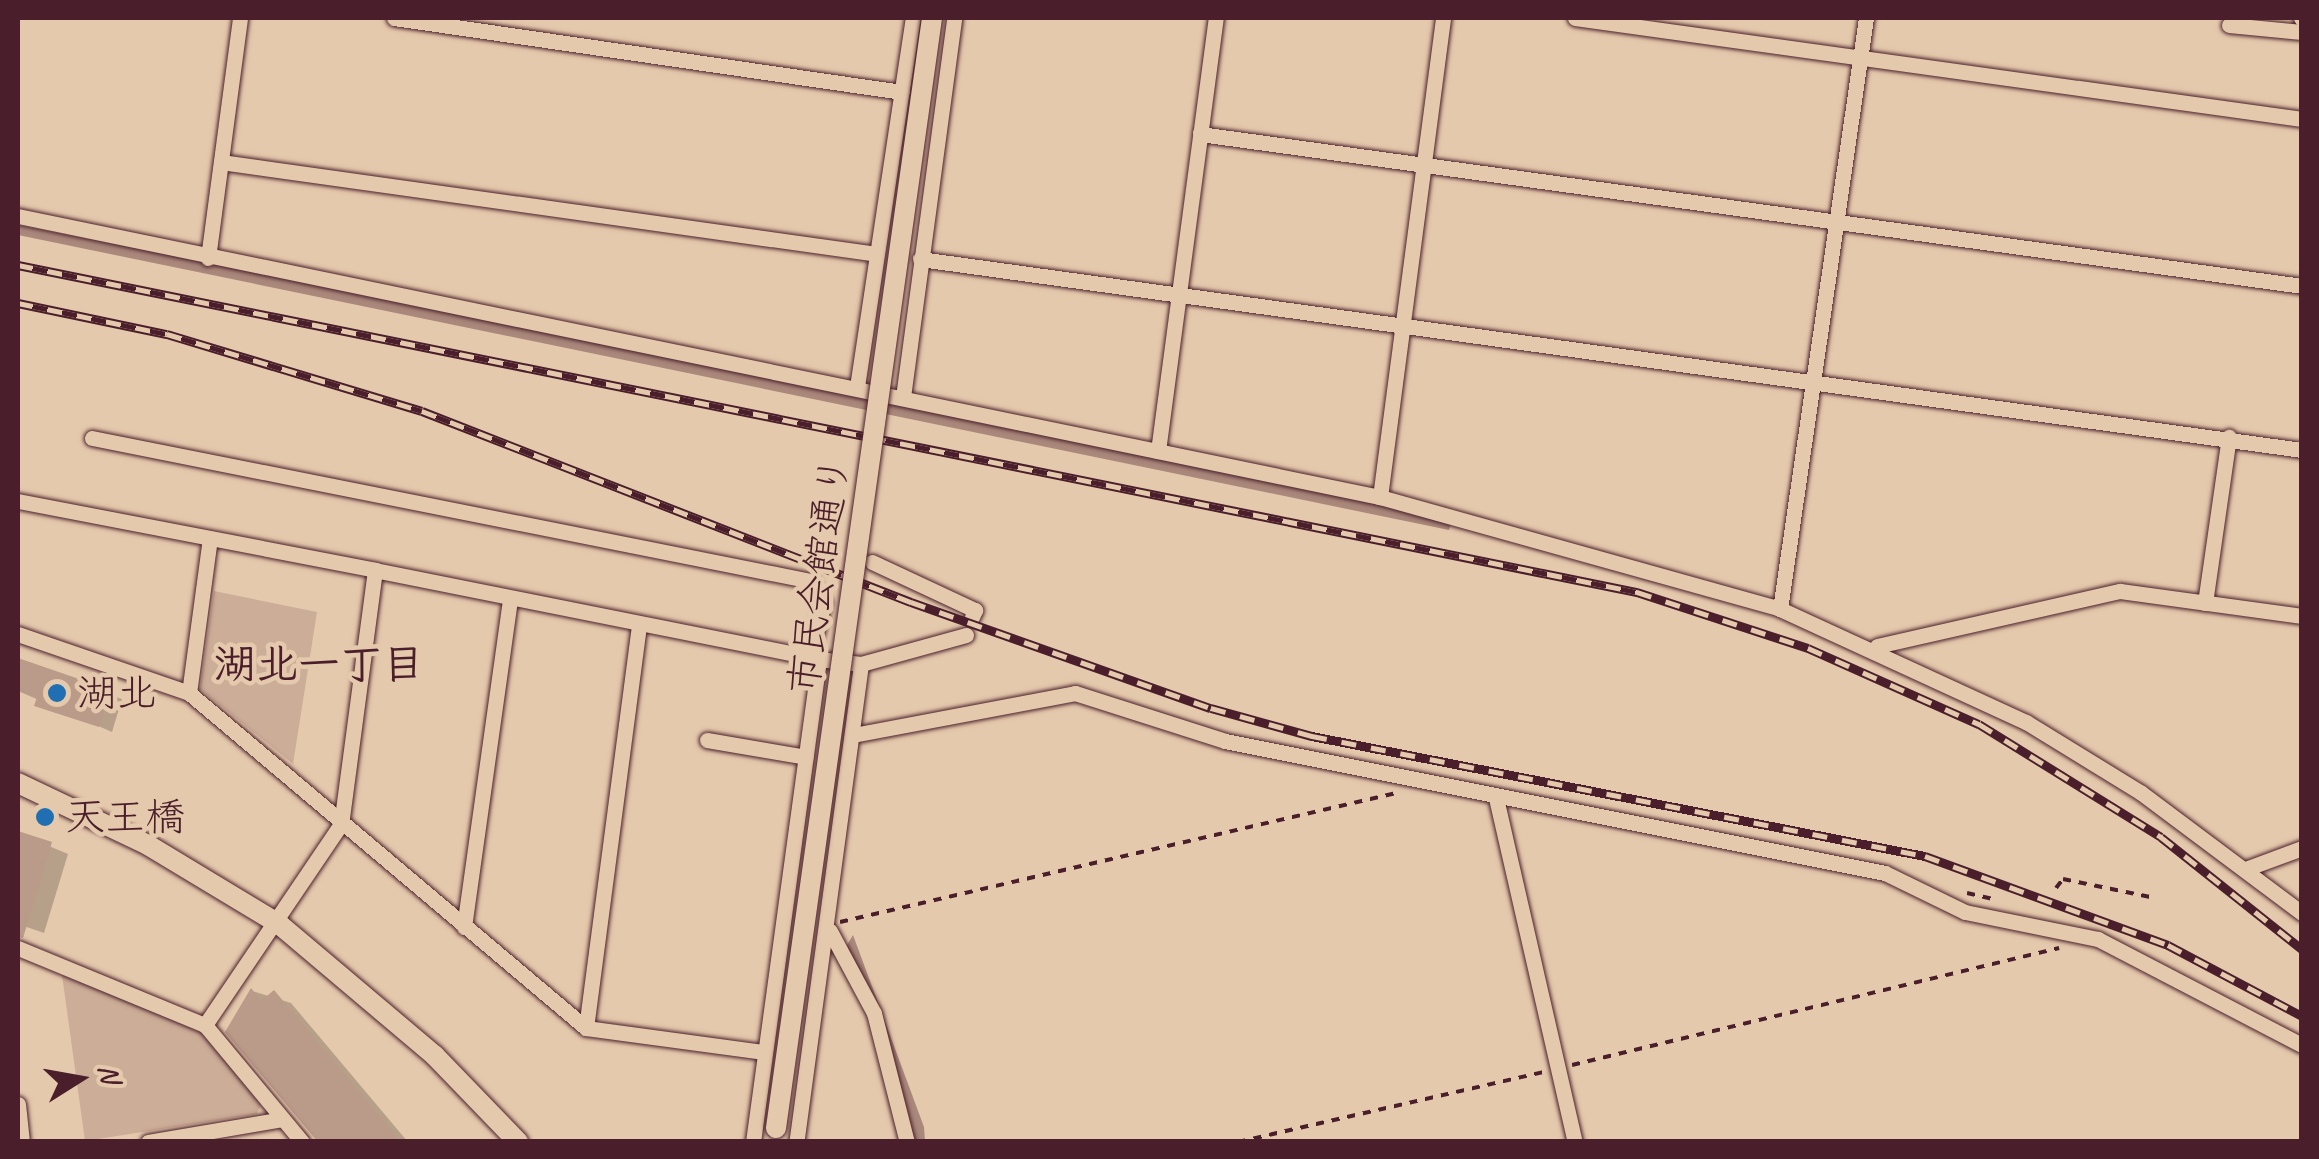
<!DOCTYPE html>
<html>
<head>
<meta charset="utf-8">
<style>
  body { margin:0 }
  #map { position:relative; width:2319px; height:1159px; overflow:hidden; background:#e5c9ac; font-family:Caveat,"Klee One",sans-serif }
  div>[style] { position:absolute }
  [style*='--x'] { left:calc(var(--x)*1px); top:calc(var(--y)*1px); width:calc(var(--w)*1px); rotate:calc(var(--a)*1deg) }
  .green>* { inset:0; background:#ccad97 }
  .water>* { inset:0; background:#aa887b }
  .shadow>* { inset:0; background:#0003 }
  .building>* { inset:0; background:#ba9a88 }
  .path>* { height:4px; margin-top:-2px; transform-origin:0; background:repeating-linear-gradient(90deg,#4a1f2b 0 8px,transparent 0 16px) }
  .roads { filter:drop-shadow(0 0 2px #4a1f2b) drop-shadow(0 0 2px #4a1f2b) }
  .street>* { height:15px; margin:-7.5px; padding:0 7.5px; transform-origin:7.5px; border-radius:7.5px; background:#e5c9ac }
  .secondary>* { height:20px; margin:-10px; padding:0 10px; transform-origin:10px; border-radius:10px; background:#e5c9ac }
  .rail>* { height:9px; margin-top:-4.5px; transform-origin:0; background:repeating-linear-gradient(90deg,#e5c9ac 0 15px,#4a1f2b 0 30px); box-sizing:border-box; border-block:2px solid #4a1f2b }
  .bridges { filter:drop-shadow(0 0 2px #4a1f2b) drop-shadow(0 0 2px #4a1f2b) }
  .secondary-bridge>* { height:20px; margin:-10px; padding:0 10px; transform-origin:10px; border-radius:10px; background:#e5c9ac }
  .dots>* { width:28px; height:28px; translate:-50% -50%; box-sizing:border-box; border:5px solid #e5c9ac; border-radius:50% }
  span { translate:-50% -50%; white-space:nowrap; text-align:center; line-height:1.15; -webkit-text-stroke:9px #e5c9ac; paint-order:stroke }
  .street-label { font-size:40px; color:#4a1f2b }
  .poi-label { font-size:40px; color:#4a1f2b }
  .left { translate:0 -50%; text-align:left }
  .neighbourhood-label { font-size:42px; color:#4a1f2b; font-weight:700 }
  .frame { position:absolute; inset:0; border:20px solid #4a1f2b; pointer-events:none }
  .north { position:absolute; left:30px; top:1029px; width:100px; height:100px; -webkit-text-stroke:8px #e5c9ac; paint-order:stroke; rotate:79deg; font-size:28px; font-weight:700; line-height:40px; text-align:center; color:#4a1f2b }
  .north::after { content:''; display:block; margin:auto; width:35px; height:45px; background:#4a1f2b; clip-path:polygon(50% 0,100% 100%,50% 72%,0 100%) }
</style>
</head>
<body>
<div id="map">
  <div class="green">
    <div style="clip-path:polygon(214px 591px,317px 612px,293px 764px,200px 689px)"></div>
    <div style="clip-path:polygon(62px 975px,200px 1031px,261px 1104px,257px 1114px,85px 1141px)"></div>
  </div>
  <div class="water">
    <div style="clip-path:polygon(18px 225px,856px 391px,1452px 521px,1449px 530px,18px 235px)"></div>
    <div style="clip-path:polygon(853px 935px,924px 1127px,925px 1141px,915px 1141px,847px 945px)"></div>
  </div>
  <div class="shadow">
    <div style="clip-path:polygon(18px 661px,122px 699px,112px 732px,18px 691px)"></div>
    <div style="clip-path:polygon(18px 833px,68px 854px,44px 933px,18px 924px)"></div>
    <div style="clip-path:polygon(252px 991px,291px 1003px,408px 1142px,321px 1142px)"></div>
  </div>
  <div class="building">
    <div style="clip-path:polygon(18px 658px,111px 690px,99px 727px,34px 706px,37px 697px,18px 690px)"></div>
    <div style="clip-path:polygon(18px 831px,52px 842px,23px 938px,18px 937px)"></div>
    <div style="clip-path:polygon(251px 988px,261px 1001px,274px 990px,401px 1142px,318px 1142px,225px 1032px)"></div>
  </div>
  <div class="path">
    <div style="--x:2056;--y:888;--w:11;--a:-52"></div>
    <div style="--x:2063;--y:879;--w:94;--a:11.7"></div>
    <div style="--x:1967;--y:893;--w:31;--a:13"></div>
    <div style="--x:840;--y:922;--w:571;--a:-13.06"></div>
    <div style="--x:1572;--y:1065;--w:501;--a:-13.51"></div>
    <div style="--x:1238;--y:1142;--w:314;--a:-12.9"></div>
  </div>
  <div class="roads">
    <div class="street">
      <div style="--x:394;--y:18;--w:513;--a:8.29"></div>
      <div style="--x:1575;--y:18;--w:734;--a:7.91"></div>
      <div style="--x:2301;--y:18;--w:1;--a:45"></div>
      <div style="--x:2229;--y:25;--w:73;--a:5.5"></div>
      <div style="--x:1200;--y:134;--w:1112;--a:7.85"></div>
      <div style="--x:221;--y:162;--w:662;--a:7.98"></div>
      <div style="--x:18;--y:216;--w:1391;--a:11.66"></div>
      <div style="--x:1380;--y:497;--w:415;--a:15.6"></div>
      <div style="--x:1780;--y:609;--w:271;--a:24.7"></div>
      <div style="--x:2026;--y:722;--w:134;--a:31.6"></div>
      <div style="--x:2140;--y:792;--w:202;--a:36.8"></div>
      <div style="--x:208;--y:258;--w:242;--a:-82.4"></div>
      <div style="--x:920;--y:259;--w:1395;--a:7.87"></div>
      <div style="--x:857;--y:387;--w:373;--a:-81.4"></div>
      <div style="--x:903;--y:397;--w:382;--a:-82.3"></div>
      <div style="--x:92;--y:438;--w:733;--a:11.25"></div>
      <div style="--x:811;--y:581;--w:25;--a:58"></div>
      <div style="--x:824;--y:602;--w:57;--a:104.3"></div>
      <div style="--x:1158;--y:451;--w:437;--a:-82.4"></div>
      <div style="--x:1380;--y:497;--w:483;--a:-82.5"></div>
      <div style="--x:18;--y:501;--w:364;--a:10.9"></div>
      <div style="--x:375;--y:570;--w:256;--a:97.6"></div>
      <div style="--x:341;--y:824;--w:243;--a:124.1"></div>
      <div style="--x:872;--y:562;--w:114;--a:25"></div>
      <div style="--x:975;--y:610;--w:8;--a:113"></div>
      <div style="--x:375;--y:570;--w:451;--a:11.3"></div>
      <div style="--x:2205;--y:603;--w:168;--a:-81.8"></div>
      <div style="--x:1780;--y:609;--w:597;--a:-81.72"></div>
      <div style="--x:18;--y:634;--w:181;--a:19"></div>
      <div style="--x:189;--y:693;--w:519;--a:40.16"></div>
      <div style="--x:586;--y:1028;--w:180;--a:7.7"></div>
      <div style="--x:1877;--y:646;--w:249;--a:-12.8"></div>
      <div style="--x:2120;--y:591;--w:184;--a:7.8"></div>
      <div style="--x:861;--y:664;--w:109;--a:-15.4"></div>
      <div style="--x:189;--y:693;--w:156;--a:-82.3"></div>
      <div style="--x:853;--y:735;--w:226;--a:-10.7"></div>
      <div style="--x:1075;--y:693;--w:157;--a:17.7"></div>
      <div style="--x:1225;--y:741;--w:673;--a:11.31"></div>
      <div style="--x:1885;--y:873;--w:89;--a:26"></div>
      <div style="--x:1965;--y:912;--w:136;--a:11.5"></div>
      <div style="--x:2098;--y:939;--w:230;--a:27.5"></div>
      <div style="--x:707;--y:740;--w:100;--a:9.7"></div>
      <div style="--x:1496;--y:798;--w:353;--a:77.1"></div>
      <div style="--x:2248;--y:868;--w:58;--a:-20.3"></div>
      <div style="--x:464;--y:927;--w:332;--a:-82"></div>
      <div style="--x:830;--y:931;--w:93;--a:61.8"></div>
      <div style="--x:874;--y:1013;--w:133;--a:75.7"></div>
      <div style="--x:18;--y:948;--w:202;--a:22.4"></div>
      <div style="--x:205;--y:1025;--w:152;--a:50.3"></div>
      <div style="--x:586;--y:1028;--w:407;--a:-82.5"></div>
      <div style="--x:18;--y:1104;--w:38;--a:84"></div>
      <div style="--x:148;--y:1142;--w:136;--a:-9.7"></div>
      <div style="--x:753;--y:1142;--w:487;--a:-82.2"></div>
      <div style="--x:819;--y:659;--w:42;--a:6.8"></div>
      <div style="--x:861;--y:664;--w:482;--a:97.7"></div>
    </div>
    <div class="secondary">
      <div style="--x:18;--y:783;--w:144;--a:25.5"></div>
      <div style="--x:148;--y:845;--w:153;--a:31.1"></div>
      <div style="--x:279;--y:924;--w:204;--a:40.2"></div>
      <div style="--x:435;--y:1056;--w:120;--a:46"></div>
    </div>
  </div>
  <div class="rail">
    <div style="--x:18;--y:265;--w:1652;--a:11.42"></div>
    <div style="--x:1637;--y:592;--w:180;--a:18.1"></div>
    <div style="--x:1808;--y:648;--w:187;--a:24"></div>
    <div style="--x:1979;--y:724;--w:214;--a:31.8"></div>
    <div style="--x:2161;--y:837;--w:180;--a:38.5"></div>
    <div style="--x:18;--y:303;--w:152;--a:11.8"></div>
    <div style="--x:167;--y:334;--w:266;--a:16.8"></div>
    <div style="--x:422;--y:411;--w:525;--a:21.34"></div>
    <div style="--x:911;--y:602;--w:318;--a:19.5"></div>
    <div style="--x:1211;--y:708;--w:105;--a:15.5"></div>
    <div style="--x:1312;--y:736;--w:625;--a:11.08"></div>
    <div style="--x:1925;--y:856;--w:259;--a:20.1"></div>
    <div style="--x:2168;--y:945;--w:152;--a:27.9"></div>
  </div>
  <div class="bridges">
    <div class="secondary-bridge">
      <div style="--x:776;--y:1128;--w:1121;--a:-82"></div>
    </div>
  </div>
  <div class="dots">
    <div style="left:57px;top:693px;background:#1f6fb2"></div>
    <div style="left:45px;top:817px;background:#1f6fb2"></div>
  </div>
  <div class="street-label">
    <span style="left:819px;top:575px;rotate:-82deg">市民会館通り</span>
  </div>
  <div class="poi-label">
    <span class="left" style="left:77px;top:693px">湖北</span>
    <span class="left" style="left:65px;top:817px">天王橋</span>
  </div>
  <div class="neighbourhood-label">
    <span style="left:319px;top:665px">湖北一丁目</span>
  </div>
  <div class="frame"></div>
  <div class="north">N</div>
</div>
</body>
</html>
